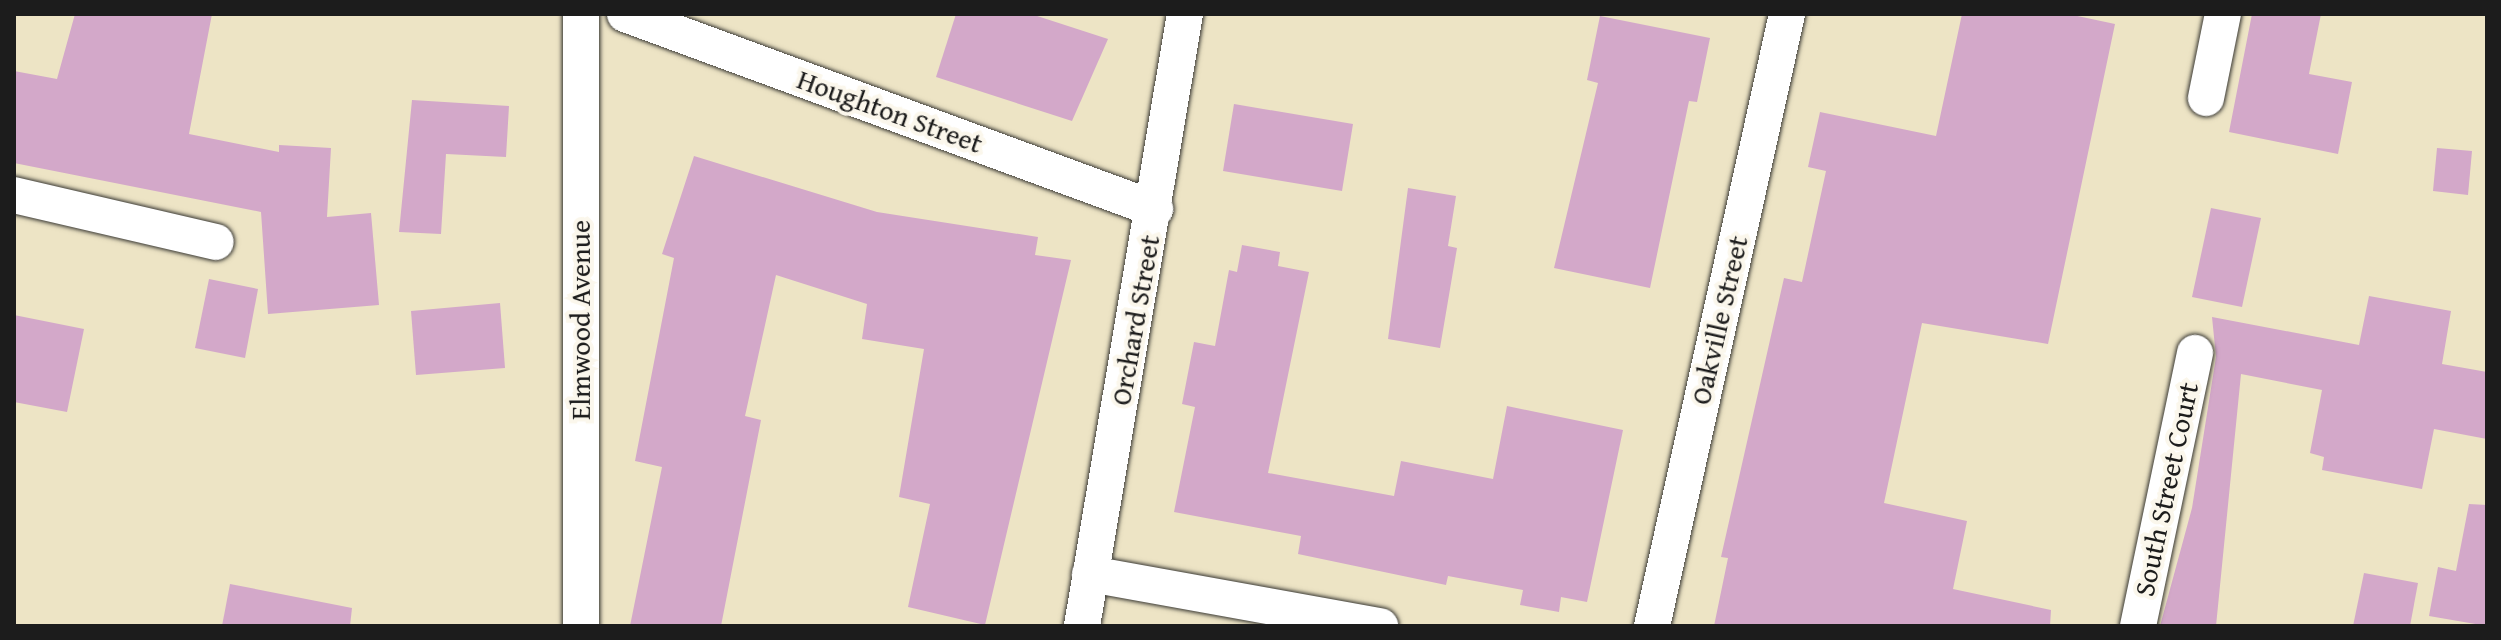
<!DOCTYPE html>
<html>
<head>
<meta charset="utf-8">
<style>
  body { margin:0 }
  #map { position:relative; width:2501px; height:640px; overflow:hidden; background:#ede4c5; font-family:"Gentium Book Plus",serif }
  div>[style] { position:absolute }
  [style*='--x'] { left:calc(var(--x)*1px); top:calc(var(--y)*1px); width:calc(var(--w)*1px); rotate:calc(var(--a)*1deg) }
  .building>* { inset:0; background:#d3a8c9 }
  .roads { filter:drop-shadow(0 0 2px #3b3a35) drop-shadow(0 0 2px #3b3a35) }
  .minor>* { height:36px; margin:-18px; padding:0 18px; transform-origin:18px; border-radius:18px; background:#fff }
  span { translate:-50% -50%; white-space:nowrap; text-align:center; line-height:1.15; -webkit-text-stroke:8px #fbf7ec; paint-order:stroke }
  .street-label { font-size:28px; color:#1c1c1c }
  .frame { position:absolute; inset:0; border:16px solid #1c1c1c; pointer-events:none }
</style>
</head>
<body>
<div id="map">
  <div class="building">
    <div style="clip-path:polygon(75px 14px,212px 14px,189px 134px,279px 152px,279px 145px,331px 148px,327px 217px,371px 213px,379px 305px,268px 314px,261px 212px,14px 163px,14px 71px,57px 79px)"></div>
    <div style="clip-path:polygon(956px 14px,1031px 14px,1108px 39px,1072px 121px,936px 77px)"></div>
    <div style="clip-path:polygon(1962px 14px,2068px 14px,2115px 24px,2048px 344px,1922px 323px,1884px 503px,1967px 521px,1953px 589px,2051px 610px,2050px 626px,1714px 626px,1728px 558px,1721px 557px,1784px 278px,1802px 282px,1826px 171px,1808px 167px,1820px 112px,1936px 136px)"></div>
    <div style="clip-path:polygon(2252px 14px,2321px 14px,2309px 74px,2352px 82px,2338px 154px,2229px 132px)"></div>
    <div style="clip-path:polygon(1600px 16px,1710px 38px,1697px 102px,1689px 101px,1650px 288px,1554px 268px,1598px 83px,1587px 80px)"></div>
    <div style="clip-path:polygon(412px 100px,509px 106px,506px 157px,446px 154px,441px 234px,399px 232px)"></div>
    <div style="clip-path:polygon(1234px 104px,1353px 124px,1342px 191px,1223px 171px)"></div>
    <div style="clip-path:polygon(2437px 148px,2472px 151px,2468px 195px,2433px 191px)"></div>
    <div style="clip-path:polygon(694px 156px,877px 212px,1038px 237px,1035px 255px,1071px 260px,985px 625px,908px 607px,930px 504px,899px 497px,924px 349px,862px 339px,867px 304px,776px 275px,745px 416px,761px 420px,721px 626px,630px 626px,662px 467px,635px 461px,674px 258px,662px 254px)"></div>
    <div style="clip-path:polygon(1408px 188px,1456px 196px,1448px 246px,1457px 248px,1440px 348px,1388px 339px)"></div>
    <div style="clip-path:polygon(2211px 208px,2261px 218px,2242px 307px,2192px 297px)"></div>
    <div style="clip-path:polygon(1242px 245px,1280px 252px,1278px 266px,1309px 272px,1268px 473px,1394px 496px,1401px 461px,1493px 479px,1507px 406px,1623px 430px,1587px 602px,1561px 597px,1559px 612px,1520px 605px,1523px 590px,1448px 576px,1446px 585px,1298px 554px,1301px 536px,1174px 512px,1195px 407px,1182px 404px,1194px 342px,1215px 346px,1229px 270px,1237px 272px)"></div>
    <div style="clip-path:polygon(209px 279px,258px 289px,245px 358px,195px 348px)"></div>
    <div style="clip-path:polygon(2369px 296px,2451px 311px,2442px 364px,2487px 372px,2487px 439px,2434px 429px,2422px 489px,2322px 470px,2324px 457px,2310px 453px,2322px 390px,2241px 374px,2216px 626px,2160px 626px,2192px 508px,2216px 357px,2212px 317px,2359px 345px)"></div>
    <div style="clip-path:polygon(500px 303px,505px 368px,416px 375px,411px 311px)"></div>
    <div style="clip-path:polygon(14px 315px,84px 329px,67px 412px,14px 402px)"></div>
    <div style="clip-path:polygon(2469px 504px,2487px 505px,2487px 626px,2429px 616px,2438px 567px,2456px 571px)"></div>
    <div style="clip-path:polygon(2364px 573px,2418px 583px,2410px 626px,2353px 626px)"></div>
    <div style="clip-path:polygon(230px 584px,352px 608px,350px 626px,222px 626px)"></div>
  </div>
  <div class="roads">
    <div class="minor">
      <div style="--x:581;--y:14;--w:612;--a:90"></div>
      <div style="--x:625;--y:14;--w:565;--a:20.2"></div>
      <div style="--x:2206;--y:98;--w:86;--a:-78.6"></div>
      <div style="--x:14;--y:195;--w:207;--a:13.1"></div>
      <div style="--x:1090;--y:574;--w:295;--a:10.2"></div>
      <div style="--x:1082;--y:626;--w:621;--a:-80.45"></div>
      <div style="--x:1652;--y:626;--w:627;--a:-77.56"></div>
      <div style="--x:2138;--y:626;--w:279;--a:-78.2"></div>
    </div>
  </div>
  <div class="street-label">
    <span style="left:890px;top:111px;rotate:20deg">Houghton Street</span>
    <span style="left:580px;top:320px;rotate:-90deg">Elmwood Avenue</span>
    <span style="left:1135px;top:320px;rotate:-80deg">Orchard Street</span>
    <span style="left:1719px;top:320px;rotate:-77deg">Oakville Street</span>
    <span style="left:2166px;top:489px;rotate:-78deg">South Street Court</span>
  </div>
  <div class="frame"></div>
</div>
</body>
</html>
